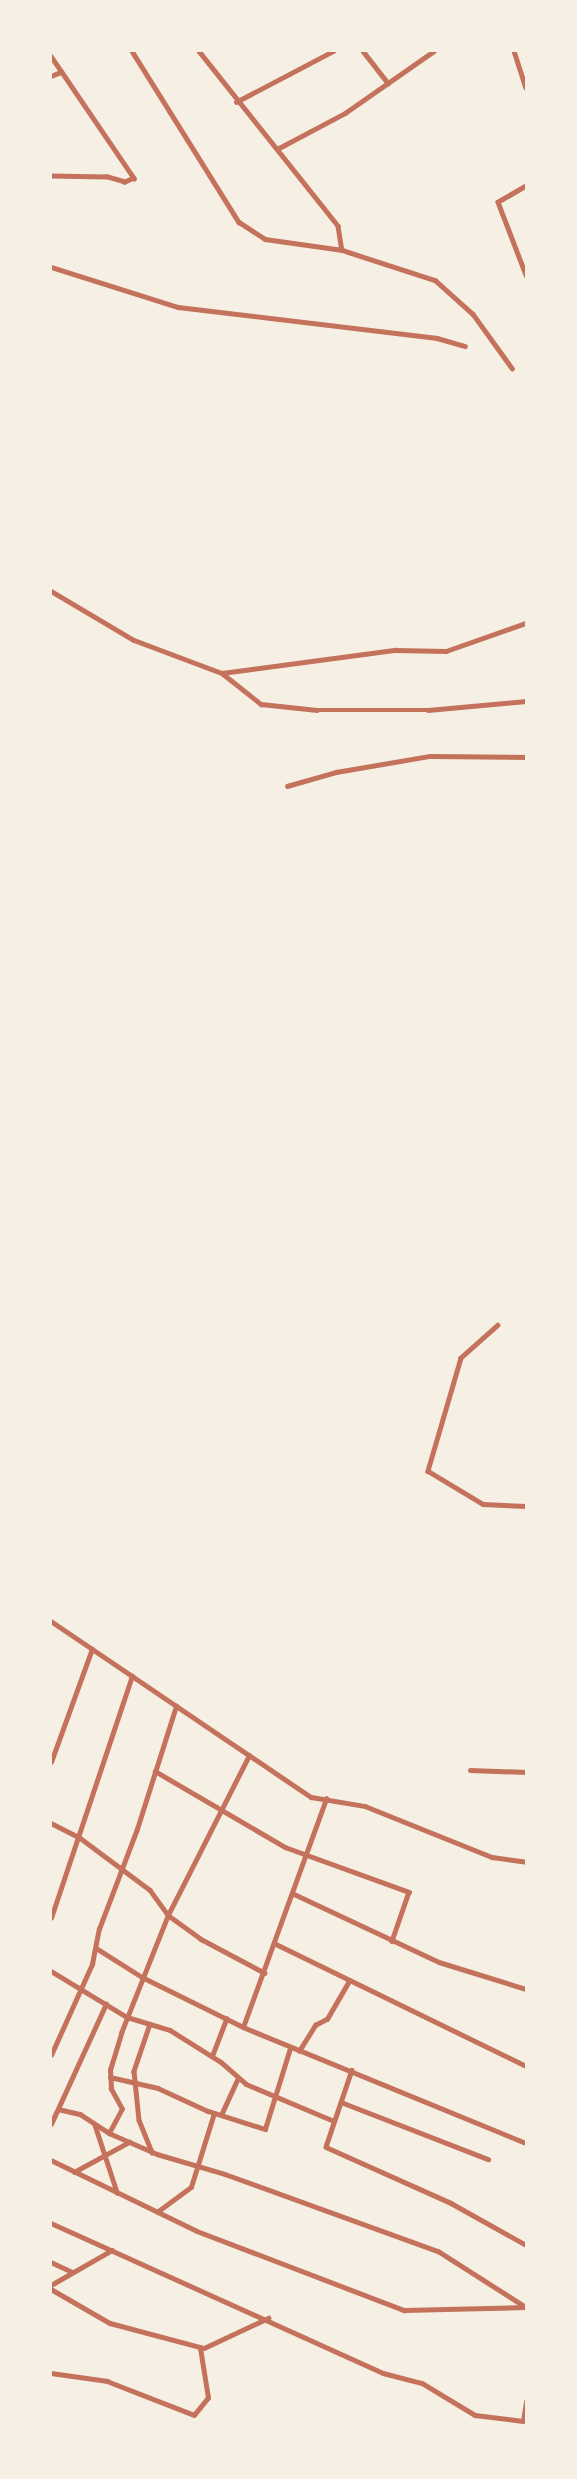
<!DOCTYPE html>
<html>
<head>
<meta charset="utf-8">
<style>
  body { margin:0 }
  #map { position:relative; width:577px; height:2479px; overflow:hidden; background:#f6efe4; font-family:"Fira Sans Condensed",sans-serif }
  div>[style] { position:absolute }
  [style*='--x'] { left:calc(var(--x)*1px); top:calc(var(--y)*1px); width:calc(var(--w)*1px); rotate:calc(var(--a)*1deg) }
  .minor>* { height:4.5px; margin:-2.25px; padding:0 2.25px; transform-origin:2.25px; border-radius:2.25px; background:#c5725c }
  span { translate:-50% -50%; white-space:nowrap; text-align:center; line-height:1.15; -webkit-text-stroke:5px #f6efe4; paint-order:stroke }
  .frame { position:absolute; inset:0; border:52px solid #f6efe4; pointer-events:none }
</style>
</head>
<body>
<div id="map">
  <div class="minor">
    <div style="--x:132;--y:51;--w:202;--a:58"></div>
    <div style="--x:239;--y:222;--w:31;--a:33"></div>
    <div style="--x:265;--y:239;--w:78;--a:8.1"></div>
    <div style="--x:342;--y:250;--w:98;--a:17.9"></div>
    <div style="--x:435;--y:280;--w:51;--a:41.8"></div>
    <div style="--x:473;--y:314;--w:67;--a:54.2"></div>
    <div style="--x:199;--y:51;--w:223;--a:51.5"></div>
    <div style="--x:338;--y:226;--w:24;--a:81"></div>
    <div style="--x:363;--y:51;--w:41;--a:52"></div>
    <div style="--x:514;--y:51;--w:38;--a:72"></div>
    <div style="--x:51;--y:56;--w:148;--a:55.8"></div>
    <div style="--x:134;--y:178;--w:10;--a:156"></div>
    <div style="--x:125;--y:182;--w:19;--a:-164"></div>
    <div style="--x:107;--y:177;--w:56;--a:-179"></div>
    <div style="--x:51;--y:76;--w:11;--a:-22"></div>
    <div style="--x:236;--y:102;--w:110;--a:-27.7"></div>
    <div style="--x:279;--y:148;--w:75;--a:-27.9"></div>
    <div style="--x:345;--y:113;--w:108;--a:-34.9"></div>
    <div style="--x:526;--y:186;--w:32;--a:150"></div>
    <div style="--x:498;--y:202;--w:78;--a:69"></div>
    <div style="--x:51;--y:267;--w:133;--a:17.5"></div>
    <div style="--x:178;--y:307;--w:261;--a:6.8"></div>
    <div style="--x:437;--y:338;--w:29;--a:16"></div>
    <div style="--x:51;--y:591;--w:96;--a:30.6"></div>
    <div style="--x:134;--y:640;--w:94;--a:20.6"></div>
    <div style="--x:222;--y:673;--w:50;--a:38.5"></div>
    <div style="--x:261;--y:704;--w:56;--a:6.1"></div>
    <div style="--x:317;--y:710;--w:111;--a:0"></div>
    <div style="--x:428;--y:710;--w:98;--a:-5.2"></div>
    <div style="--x:222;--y:673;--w:175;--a:-7.6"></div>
    <div style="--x:395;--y:650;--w:51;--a:1.1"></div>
    <div style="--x:446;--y:651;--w:85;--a:-19.3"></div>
    <div style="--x:287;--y:786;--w:51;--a:-15.9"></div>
    <div style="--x:336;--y:772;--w:95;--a:-9.7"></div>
    <div style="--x:430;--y:756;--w:96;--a:0.6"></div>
    <div style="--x:498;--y:1325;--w:50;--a:138.3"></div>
    <div style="--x:461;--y:1358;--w:118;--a:106.3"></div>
    <div style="--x:428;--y:1471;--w:64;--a:31"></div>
    <div style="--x:483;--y:1504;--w:43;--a:2.7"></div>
    <div style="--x:51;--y:1621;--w:314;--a:34.1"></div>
    <div style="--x:311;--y:1797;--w:55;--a:9.5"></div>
    <div style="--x:365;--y:1806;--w:137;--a:21.9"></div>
    <div style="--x:492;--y:1857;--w:34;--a:8"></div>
    <div style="--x:51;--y:1762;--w:120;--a:-70.1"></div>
    <div style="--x:470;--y:1770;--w:56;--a:2"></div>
    <div style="--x:155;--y:1771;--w:151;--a:30.3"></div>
    <div style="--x:285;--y:1847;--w:132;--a:19.9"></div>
    <div style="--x:409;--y:1892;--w:52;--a:109.1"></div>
    <div style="--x:51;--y:1823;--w:31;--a:27"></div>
    <div style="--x:79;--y:1837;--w:89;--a:36.7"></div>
    <div style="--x:150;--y:1890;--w:31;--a:54"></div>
    <div style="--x:168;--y:1915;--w:41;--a:36"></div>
    <div style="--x:201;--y:1939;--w:72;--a:28"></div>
    <div style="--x:292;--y:1893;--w:162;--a:25.1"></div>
    <div style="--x:439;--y:1962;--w:91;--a:17.2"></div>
    <div style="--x:51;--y:1918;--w:255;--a:-71.5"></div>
    <div style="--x:276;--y:1944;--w:278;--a:26"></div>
    <div style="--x:96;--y:1948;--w:54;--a:32.2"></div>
    <div style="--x:142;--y:1977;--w:113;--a:26.3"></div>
    <div style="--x:243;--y:2027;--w:306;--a:22.3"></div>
    <div style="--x:51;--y:1971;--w:89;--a:31.2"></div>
    <div style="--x:127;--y:2017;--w:45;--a:16.8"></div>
    <div style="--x:170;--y:2030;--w:60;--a:32.1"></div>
    <div style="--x:221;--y:2062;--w:33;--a:41"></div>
    <div style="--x:246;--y:2084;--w:95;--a:22.8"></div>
    <div style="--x:150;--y:2024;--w:50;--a:108.8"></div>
    <div style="--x:134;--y:2071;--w:49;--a:84.2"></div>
    <div style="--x:139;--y:2120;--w:35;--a:68"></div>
    <div style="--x:243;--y:2027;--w:243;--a:-70"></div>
    <div style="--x:299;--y:2051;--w:31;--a:-58"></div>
    <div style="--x:315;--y:2025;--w:13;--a:-27"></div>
    <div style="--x:327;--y:2019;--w:44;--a:-59.9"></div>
    <div style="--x:51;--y:2055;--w:100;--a:-65.7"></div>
    <div style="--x:92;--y:1964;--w:36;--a:-79"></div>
    <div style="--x:99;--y:1929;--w:107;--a:-69.2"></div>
    <div style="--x:137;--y:1829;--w:129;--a:-72.4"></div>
    <div style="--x:212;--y:2056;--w:40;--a:-69"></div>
    <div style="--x:352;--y:2070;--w:81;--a:108.7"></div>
    <div style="--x:326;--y:2147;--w:137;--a:24.1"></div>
    <div style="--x:451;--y:2203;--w:86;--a:29.2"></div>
    <div style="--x:110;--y:2077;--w:49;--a:12.9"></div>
    <div style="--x:158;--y:2088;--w:55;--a:24.7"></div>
    <div style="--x:208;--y:2111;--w:60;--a:17.5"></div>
    <div style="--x:265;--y:2129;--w:85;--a:-72.8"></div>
    <div style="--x:341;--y:2102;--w:158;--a:21.2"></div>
    <div style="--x:58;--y:2109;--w:23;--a:13"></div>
    <div style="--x:80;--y:2114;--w:35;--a:33"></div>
    <div style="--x:109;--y:2133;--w:52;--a:23.6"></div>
    <div style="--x:157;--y:2154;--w:71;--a:16.4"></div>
    <div style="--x:225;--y:2174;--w:226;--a:19.9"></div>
    <div style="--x:438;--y:2251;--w:104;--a:32.5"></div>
    <div style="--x:221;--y:2115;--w:41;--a:-65.3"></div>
    <div style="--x:51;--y:2124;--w:132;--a:-65.4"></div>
    <div style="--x:95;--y:2125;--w:71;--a:71.8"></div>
    <div style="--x:109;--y:2133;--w:27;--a:-62"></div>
    <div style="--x:122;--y:2109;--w:23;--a:-119"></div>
    <div style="--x:111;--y:2089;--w:19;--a:-93"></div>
    <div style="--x:110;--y:2070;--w:39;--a:-73"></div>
    <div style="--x:121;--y:2033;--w:127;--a:-68.3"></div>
    <div style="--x:168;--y:1915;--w:179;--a:-63.1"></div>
    <div style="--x:51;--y:2160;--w:162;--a:25.9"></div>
    <div style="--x:197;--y:2231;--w:222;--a:20.9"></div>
    <div style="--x:404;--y:2310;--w:122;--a:-1.4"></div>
    <div style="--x:74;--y:2172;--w:63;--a:-28.6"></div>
    <div style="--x:157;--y:2212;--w:42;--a:-36.3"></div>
    <div style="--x:191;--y:2187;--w:77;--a:-72.7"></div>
    <div style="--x:51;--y:2223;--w:364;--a:24.3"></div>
    <div style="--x:383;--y:2373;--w:40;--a:14.4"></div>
    <div style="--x:422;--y:2383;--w:62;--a:31.1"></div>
    <div style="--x:475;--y:2415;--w:48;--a:7.1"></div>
    <div style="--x:51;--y:2262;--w:23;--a:25"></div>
    <div style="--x:51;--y:2285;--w:70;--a:-29.8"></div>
    <div style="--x:51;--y:2289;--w:68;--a:30"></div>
    <div style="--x:110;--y:2323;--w:97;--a:14.9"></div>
    <div style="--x:204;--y:2348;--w:71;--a:-25.1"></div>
    <div style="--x:51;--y:2373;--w:57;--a:8.1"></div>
    <div style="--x:107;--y:2381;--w:93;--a:21.3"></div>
    <div style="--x:194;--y:2415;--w:22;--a:-51"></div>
    <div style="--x:208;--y:2398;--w:51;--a:-99.1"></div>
    <div style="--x:523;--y:2421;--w:20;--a:-81"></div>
  </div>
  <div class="frame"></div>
</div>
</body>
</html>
